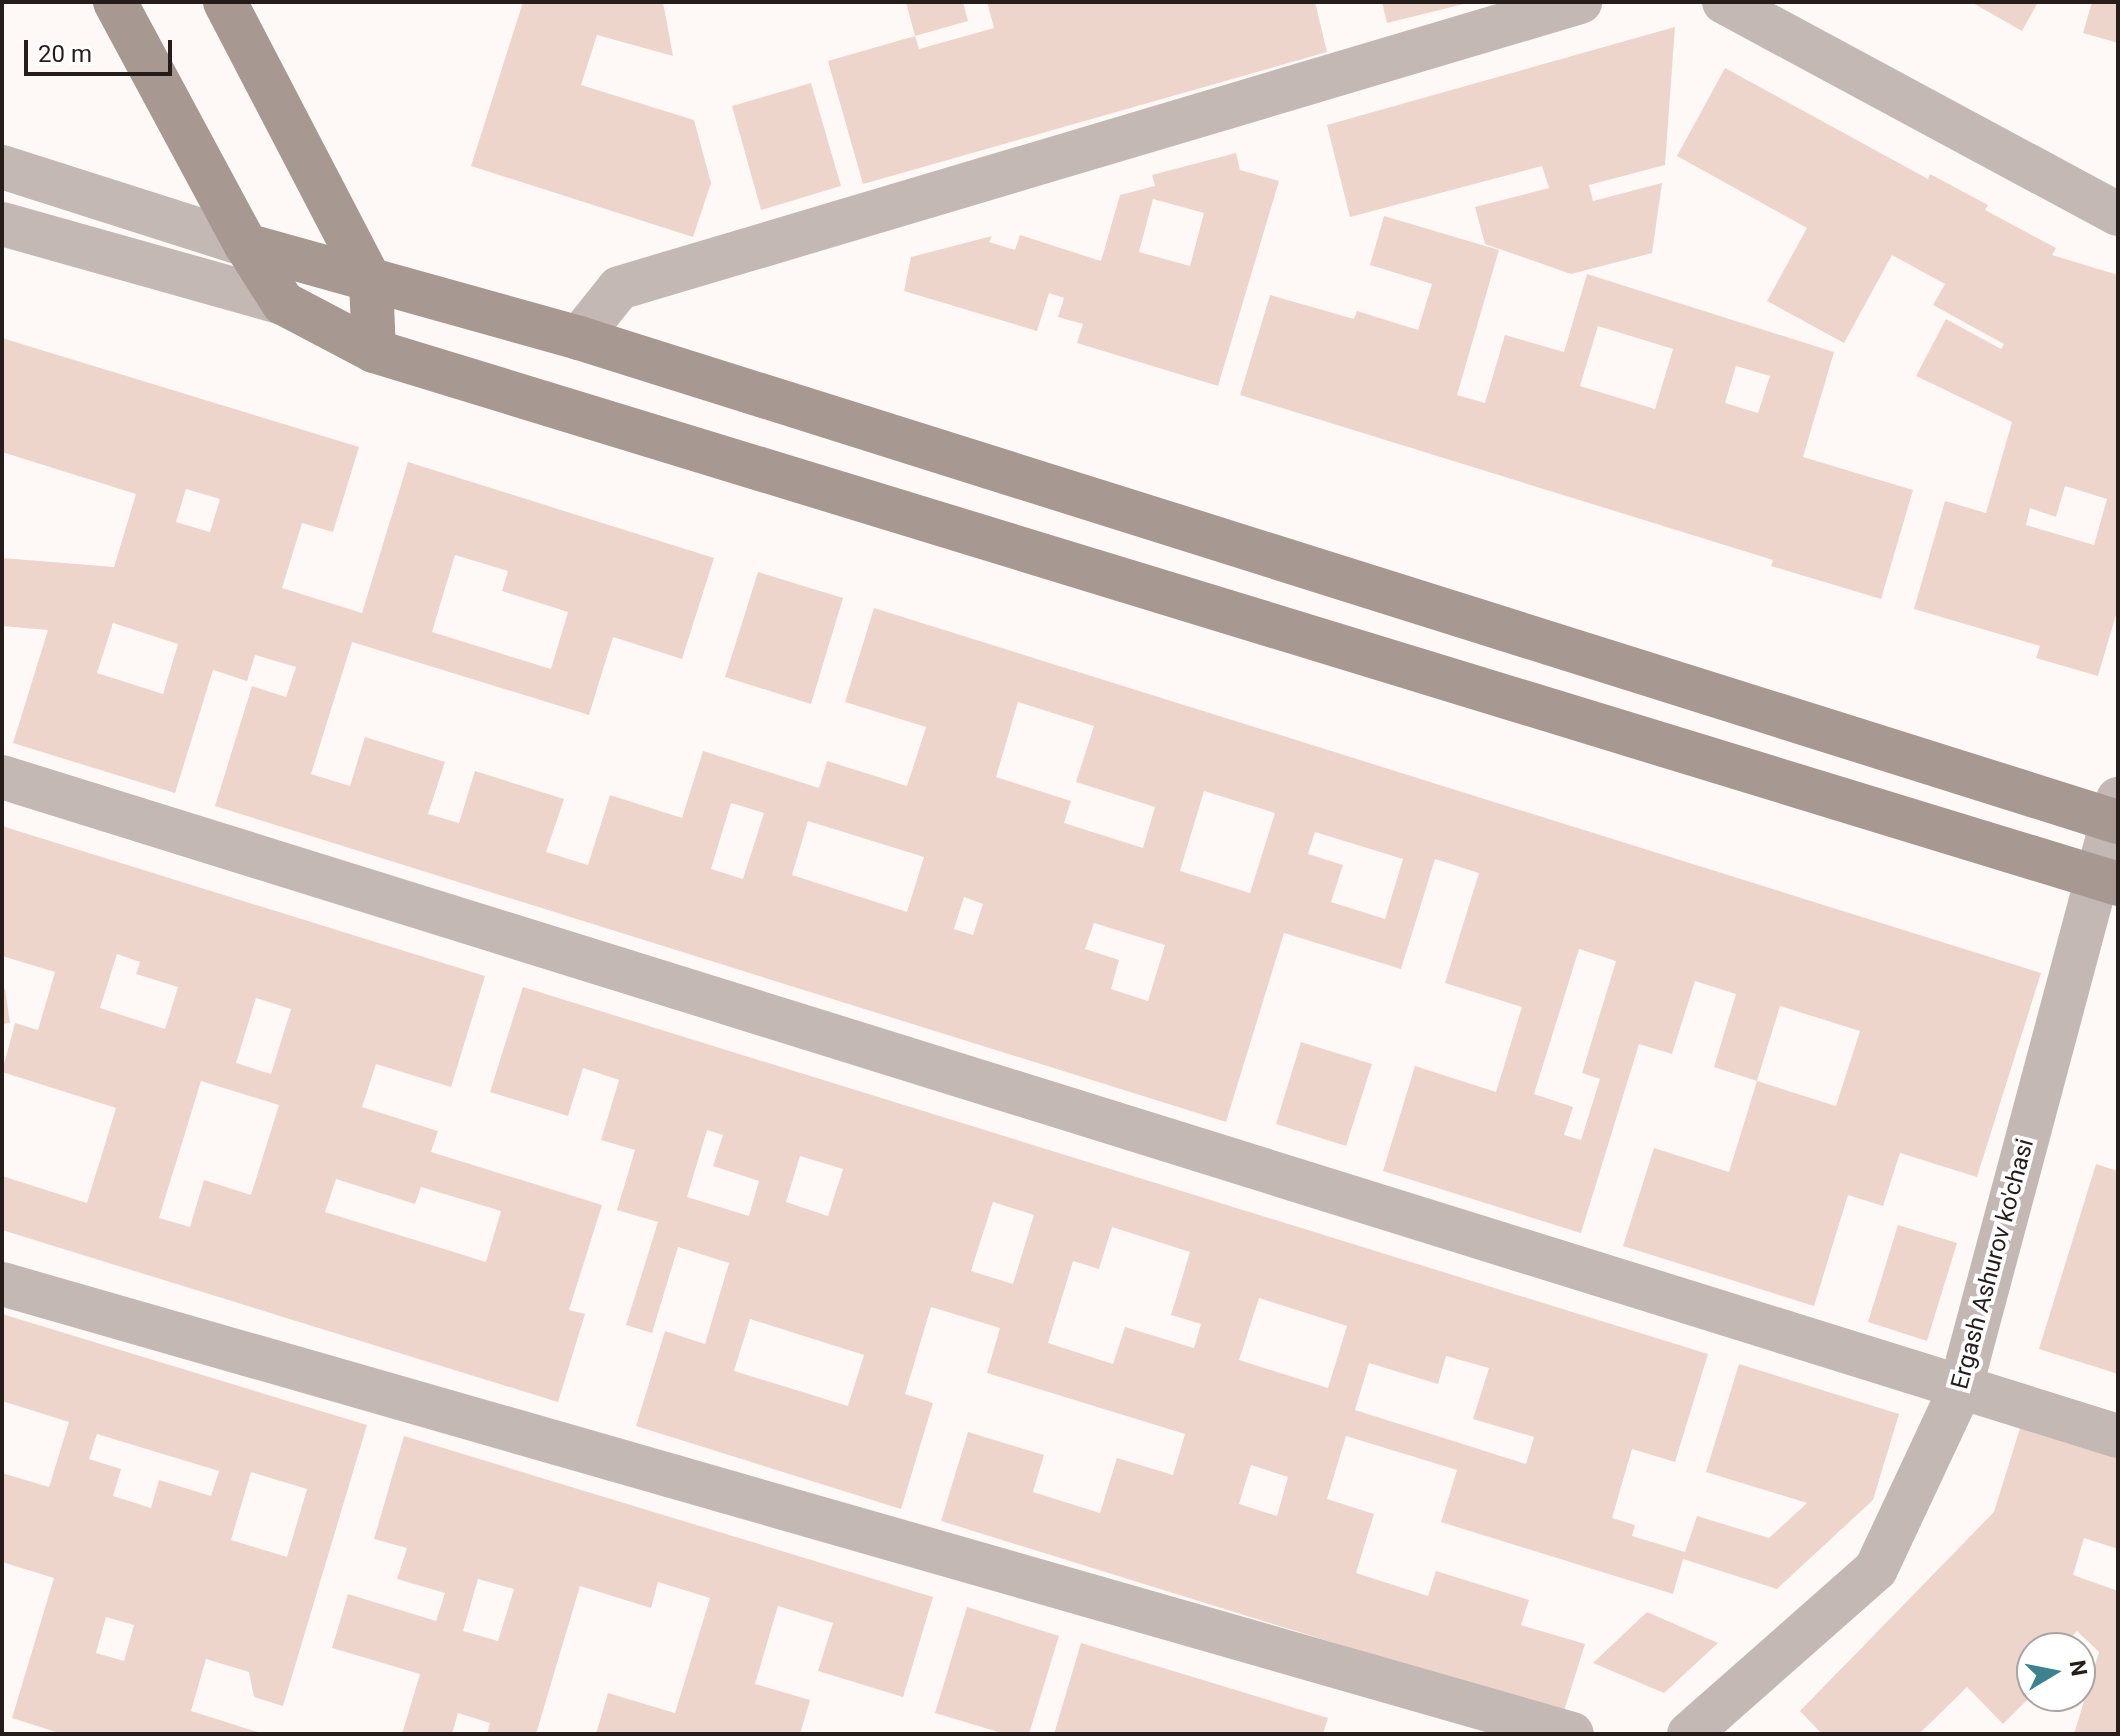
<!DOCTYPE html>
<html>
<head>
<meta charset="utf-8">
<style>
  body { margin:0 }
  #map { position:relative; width:2120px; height:1736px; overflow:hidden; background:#fef9f7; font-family:Roboto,sans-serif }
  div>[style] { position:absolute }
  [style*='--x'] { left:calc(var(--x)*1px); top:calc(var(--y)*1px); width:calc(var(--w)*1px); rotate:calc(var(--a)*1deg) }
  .building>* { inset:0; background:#eed5cb }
  .minor>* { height:44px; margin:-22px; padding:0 22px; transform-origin:22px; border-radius:22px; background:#c3b8b4 }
  .tertiary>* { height:44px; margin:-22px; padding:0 22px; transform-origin:22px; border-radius:22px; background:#c3b8b4 }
  .secondary>* { height:44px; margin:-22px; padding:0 22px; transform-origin:22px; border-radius:22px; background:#a89892 }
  span { translate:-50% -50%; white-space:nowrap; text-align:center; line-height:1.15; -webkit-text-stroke:8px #fff; paint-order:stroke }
  .street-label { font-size:24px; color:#261d1a }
  .frame { position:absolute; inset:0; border:4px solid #261d1a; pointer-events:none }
  .north { position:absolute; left:2016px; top:1632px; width:80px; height:80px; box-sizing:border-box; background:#fff; border:2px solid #a8a5a3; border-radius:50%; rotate:80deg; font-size:22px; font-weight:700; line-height:32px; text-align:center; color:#261d1a }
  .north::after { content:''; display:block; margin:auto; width:28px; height:36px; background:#3d828f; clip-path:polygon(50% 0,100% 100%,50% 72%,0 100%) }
  .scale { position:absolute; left:24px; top:40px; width:148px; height:36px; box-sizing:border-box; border:4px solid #261d1a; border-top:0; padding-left:10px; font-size:24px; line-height:28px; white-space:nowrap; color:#261d1a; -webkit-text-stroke:6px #fff; paint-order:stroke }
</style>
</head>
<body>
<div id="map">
  <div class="building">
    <div style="clip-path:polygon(523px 2px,663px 2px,673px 56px,597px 35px,581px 85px,694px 120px,711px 183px,693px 237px,471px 166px)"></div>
    <div style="clip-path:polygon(906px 2px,963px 2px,968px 21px,915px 36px)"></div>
    <div style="clip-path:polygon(987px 2px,1315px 2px,1327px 52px,863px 184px,828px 61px,915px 36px,919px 49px,994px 28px)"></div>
    <div style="clip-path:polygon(1382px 2px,1467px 2px,1468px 3px,1387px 23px)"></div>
    <div style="clip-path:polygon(1971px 2px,2038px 2px,2022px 31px)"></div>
    <div style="clip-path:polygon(2092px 2px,2118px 2px,2118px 43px,2083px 33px)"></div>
    <div style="clip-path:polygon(1675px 27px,1665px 165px,1589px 185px,1593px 201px,1662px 183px,1652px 253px,1571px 274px,1485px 244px,1475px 207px,1549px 188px,1542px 166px,1350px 217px,1327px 125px)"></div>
    <div style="clip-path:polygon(evenodd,1725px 68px,1928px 179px,1930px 174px,1988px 205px,1985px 210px,2056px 248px,2052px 255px,2118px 275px,2118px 608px,2098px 676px,2036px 658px,2040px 646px,1914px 609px,1945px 501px,1986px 513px,2012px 422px,1916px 376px,1946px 319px,2001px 349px,2004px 344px,1933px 305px,1945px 284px,1892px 255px,1844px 343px,1767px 301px,1807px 228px,1677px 156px,1725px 68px,2065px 486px,2107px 499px,2094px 545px,2026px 525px,2030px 508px,2056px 517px,2065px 486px)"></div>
    <div style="clip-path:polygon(811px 83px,841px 186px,761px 210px,732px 106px)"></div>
    <div style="clip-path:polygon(evenodd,1236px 153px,1240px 170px,1279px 181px,1218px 386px,1077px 343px,1083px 324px,1058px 317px,1064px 298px,1049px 293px,1037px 331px,904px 291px,911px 257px,992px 236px,989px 242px,1015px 250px,1020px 235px,1101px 261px,1120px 195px,1155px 186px,1152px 175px,1236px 153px,1153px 199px,1204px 213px,1190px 266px,1139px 252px,1153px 199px)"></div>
    <div style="clip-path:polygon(evenodd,1384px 216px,1499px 250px,1457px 395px,1485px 403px,1505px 335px,1564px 352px,1587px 274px,1834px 352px,1803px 457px,1913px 490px,1881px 599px,1771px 566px,1773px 560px,1240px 395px,1270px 295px,1354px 319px,1357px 311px,1418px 330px,1432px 284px,1370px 265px,1384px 216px,1598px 326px,1673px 349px,1655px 409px,1580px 386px,1598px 326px,1384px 216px,1736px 366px,1770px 376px,1758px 413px,1725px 403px,1736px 366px)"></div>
    <div style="clip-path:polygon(evenodd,2px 338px,359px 447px,333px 532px,302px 523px,282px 588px,362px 613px,408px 462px,714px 558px,682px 659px,613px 637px,589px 715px,352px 642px,311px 774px,350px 786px,365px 737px,445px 762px,428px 814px,459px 823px,475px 771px,564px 799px,546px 852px,588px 865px,610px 795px,682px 818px,703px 751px,819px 788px,827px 761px,907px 786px,926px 727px,845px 702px,874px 608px,2041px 973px,1977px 1177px,1900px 1153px,1883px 1206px,1848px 1195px,1814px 1306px,1623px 1246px,1654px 1148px,1729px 1172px,1757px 1081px,1836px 1106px,1860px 1031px,1780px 1006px,1757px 1081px,1714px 1067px,1736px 994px,1695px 981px,1672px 1054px,1639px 1044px,1581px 1233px,1383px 1171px,1415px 1066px,1496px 1092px,1522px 1007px,1445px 983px,1479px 873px,1435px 859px,1401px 969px,1284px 933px,1226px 1122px,215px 806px,252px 686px,286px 697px,296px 667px,255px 655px,247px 681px,213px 670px,175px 793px,13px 743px,48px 630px,2px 626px,2px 558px,114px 567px,136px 494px,2px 452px,2px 338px,186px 489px,220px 499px,210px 532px,176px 522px,186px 489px,2px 338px,455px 555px,508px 571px,502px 591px,568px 612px,551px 669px,432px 632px,455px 555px,2px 338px,113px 623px,178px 644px,163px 694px,97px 673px,113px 623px,2px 338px,1018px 702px,1094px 726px,1076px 782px,1155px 807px,1143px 848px,1064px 823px,1071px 801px,996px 777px,1018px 702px,2px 338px,1204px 791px,1275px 813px,1250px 893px,1180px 871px,1204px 791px,2px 338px,731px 803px,764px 813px,743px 879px,711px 869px,731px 803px,2px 338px,808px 821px,924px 857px,907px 912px,792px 875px,808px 821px,2px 338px,1315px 832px,1403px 859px,1385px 919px,1331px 902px,1343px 865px,1308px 854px,1315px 832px,2px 338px,964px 897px,983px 904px,973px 935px,954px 929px,964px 897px,2px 338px,1094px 923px,1165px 945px,1148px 1001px,1111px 989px,1119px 960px,1085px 949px,1094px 923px,2px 338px,1579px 949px,1616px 961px,1582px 1073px,1600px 1079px,1581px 1140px,1564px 1135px,1573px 1107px,1534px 1094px,1579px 949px)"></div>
    <div style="clip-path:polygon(758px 572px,843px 598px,811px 704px,725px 677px)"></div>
    <div style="clip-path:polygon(evenodd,2px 826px,485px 976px,451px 1087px,376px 1064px,362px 1107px,438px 1131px,431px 1152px,602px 1205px,569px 1310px,585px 1314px,558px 1402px,2px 1230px,2px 1176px,87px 1203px,116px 1108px,2px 1072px,15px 1023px,38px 1030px,55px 972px,2px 956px,2px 826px,117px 954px,140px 962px,136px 974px,178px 987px,165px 1029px,100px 1008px,117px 954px,2px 826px,256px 998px,291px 1009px,271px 1074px,236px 1063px,256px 998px,2px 826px,201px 1081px,279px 1105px,251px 1195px,204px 1180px,190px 1227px,159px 1218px,201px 1081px,2px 826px,336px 1179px,415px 1204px,421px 1187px,501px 1211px,486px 1262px,325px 1212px,336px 1179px)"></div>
    <div style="clip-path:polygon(evenodd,523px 987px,1708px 1354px,1675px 1462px,1632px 1449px,1612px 1518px,1635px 1525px,1632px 1536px,1685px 1552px,1697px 1516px,1769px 1538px,1807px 1503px,1706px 1472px,1739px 1364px,1899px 1414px,1873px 1500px,1777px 1589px,1683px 1559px,1673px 1594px,1441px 1522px,1457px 1470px,1346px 1436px,1327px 1499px,1374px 1514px,1356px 1573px,1428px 1596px,1436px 1571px,1529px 1600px,1521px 1625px,1585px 1644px,1563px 1714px,941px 1521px,968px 1432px,1044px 1455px,1033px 1492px,1100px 1513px,1117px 1458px,1173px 1475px,1185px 1434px,987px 1373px,1000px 1328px,931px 1307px,905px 1394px,933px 1403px,901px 1509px,636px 1426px,665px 1331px,705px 1344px,729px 1263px,678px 1247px,652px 1333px,626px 1325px,658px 1222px,617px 1210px,635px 1150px,601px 1140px,619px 1080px,583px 1068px,568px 1116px,490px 1092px,523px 987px,707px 1130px,723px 1135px,713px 1166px,759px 1181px,749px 1216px,687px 1197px,707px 1130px,523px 987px,800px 1156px,843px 1169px,828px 1216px,786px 1202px,800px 1156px,523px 987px,993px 1202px,1034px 1215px,1013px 1284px,971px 1271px,993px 1202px,523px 987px,1112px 1227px,1190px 1252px,1171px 1315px,1201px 1324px,1194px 1348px,1125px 1327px,1113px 1364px,1048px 1343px,1073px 1261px,1099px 1269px,1112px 1227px,523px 987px,1259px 1298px,1347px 1326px,1328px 1388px,1239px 1360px,1259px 1298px,523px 987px,750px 1319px,864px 1355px,848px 1406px,734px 1371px,750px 1319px,523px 987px,1446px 1356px,1489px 1368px,1473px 1419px,1534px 1437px,1526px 1464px,1355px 1410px,1369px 1363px,1438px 1384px,1446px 1356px,523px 987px,1251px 1465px,1288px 1477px,1277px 1516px,1239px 1504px,1251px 1465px)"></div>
    <div style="clip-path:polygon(5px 989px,10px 1023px,2px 1024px,2px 990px)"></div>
    <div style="clip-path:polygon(1301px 1042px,1372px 1064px,1346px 1146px,1276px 1124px)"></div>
    <div style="clip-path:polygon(2096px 1164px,2118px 1171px,2118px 1374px,2039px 1349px)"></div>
    <div style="clip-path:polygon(1898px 1225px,1957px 1243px,1927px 1341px,1868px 1322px)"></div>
    <div style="clip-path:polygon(evenodd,2px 1314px,367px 1425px,283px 1706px,254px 1697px,249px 1672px,206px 1659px,191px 1711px,264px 1734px,62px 1734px,12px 1718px,54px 1578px,2px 1562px,2px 1473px,49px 1487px,69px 1422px,2px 1401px,2px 1314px,97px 1434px,219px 1471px,211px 1496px,159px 1480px,151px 1508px,113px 1496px,121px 1469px,89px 1459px,97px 1434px,2px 1314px,251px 1472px,307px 1489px,287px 1557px,231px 1540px,251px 1472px,2px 1314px,106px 1617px,134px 1625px,124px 1661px,96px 1653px,106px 1617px)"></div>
    <div style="clip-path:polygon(2024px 1415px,2118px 1444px,2118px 1549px,2084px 1538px,2073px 1575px,2118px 1591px,2118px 1734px,2074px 1734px,2099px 1652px,2077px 1631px,2060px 1648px,2032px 1648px,2032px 1695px,2003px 1724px,1967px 1687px,1919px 1734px,1822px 1734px,1800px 1711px,1994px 1512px)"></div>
    <div style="clip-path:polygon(evenodd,404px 1436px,933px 1597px,903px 1697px,818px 1671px,833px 1623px,778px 1606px,755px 1684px,810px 1700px,800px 1734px,596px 1734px,608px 1693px,675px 1713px,710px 1598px,658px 1582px,651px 1608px,580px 1586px,536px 1734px,487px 1734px,490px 1723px,458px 1713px,452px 1734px,402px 1734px,420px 1674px,332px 1648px,348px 1594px,436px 1621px,445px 1593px,397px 1579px,407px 1548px,374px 1539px,404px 1436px,478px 1579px,514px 1589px,498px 1641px,463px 1631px,478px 1579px)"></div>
    <div style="clip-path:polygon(967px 1607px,1059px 1636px,1029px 1734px,1005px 1734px,935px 1713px)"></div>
    <div style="clip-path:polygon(1647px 1612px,1718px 1643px,1664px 1693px,1593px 1663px)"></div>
    <div style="clip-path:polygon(1081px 1643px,1328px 1718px,1323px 1734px,1054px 1734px)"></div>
  </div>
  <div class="minor">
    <div style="--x:1724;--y:2;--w:447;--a:28.3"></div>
    <div style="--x:2;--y:167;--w:256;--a:17.7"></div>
    <div style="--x:2;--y:224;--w:292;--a:15.7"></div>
    <div style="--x:579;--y:338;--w:64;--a:-51.3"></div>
    <div style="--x:619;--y:288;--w:1003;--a:-16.57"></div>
    <div style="--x:2;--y:777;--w:2216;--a:17.3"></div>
    <div style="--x:2;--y:1284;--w:1633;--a:15.99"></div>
  </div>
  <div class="tertiary">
    <div style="--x:1689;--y:1734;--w:249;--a:-41.4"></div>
    <div style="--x:1876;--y:1569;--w:198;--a:-64.9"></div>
    <div style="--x:1960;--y:1390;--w:612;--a:-75.03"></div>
  </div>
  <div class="secondary">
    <div style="--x:115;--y:2;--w:276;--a:61.7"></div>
    <div style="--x:246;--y:245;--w:69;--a:57.5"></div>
    <div style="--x:283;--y:303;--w:103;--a:27.8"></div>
    <div style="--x:374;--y:351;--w:1824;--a:16.99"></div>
    <div style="--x:225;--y:2;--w:316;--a:62.5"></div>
    <div style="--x:371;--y:282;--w:69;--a:87.5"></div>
    <div style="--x:246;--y:245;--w:346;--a:15.6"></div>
    <div style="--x:579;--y:338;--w:1613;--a:17.46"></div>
  </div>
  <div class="street-label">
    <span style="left:1993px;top:1264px;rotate:-75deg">Ergash Ashurov ko'chasi</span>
  </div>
  <div class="frame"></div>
  <div class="north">N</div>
  <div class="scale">20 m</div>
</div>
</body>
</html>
